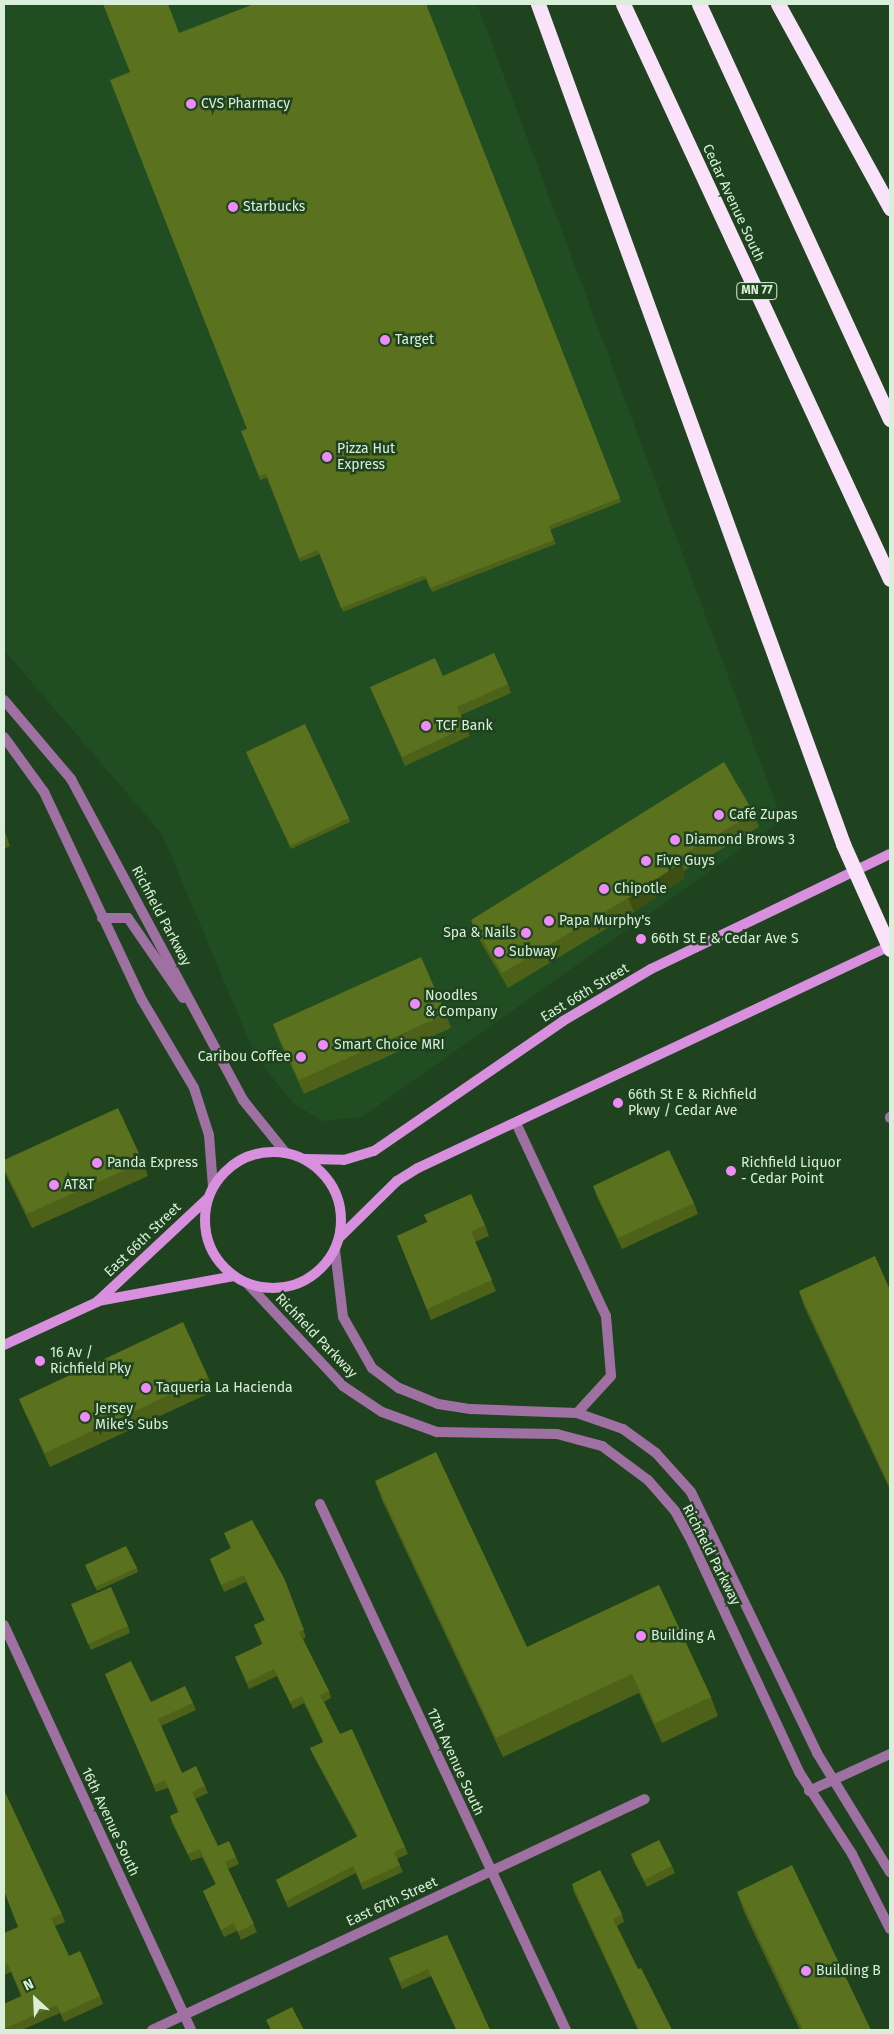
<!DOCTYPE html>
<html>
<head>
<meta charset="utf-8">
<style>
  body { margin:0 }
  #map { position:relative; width:894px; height:2034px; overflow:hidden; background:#1e431e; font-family:"Fira Sans",sans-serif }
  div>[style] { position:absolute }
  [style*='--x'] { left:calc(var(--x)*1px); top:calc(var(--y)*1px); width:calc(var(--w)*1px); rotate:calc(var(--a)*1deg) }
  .built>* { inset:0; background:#214d22 }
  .minor>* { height:10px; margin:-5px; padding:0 5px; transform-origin:5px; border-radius:5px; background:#9f71a3 }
  .tertiary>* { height:10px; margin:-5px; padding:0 5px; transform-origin:5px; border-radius:5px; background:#9f71a3 }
  .secondary>* { height:10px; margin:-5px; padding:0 5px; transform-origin:5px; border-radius:5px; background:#d88fde }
  .secondary>.ring { margin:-5px; padding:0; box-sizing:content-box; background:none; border:10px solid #d88fde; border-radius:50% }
  .motorway>* { height:15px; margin:-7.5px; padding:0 7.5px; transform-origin:7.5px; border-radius:7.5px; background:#f9e2fa }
  .wall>* { inset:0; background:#4d6119 }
  .shaded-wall>* { inset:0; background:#3f4f14 }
  .building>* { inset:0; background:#5a711d }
  .dots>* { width:14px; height:14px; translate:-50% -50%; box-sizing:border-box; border:2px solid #1e431e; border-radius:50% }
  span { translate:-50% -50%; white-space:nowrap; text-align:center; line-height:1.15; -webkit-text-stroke:5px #1e431e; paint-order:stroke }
  .shield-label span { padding:1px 4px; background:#1e431e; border:1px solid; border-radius:4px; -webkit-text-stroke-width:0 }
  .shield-label { font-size:12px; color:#daefd9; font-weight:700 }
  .poi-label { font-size:14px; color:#daefd9 }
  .left { translate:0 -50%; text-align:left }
  .right { translate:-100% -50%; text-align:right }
  .street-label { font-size:14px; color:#daefd9 }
  .frame { position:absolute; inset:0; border:5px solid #daefd9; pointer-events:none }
  .north { position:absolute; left:10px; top:1974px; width:50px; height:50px; -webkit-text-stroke:4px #1e431e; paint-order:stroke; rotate:335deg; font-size:14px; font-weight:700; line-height:20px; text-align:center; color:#daefd9 }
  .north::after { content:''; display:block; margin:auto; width:18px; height:22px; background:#daefd9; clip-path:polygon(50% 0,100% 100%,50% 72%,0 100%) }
</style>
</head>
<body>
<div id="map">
  <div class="built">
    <div style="clip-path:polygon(4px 4px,477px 4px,782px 820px,362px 1117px,322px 1121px,293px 1103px,256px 1057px,162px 834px,4px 650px)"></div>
  </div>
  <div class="minor">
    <div style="--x:890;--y:1117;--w:1;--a:90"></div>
    <div style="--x:516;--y:1123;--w:213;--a:65"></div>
    <div style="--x:606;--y:1316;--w:60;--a:85.2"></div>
    <div style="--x:611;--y:1376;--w:50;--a:132.6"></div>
    <div style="--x:320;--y:1504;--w:581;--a:64.94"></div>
    <div style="--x:4;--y:1625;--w:446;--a:65.2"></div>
    <div style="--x:809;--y:1791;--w:89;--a:-24.6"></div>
    <div style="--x:152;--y:2030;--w:544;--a:-25.11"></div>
  </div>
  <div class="tertiary">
    <div style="--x:4;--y:700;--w:104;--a:49.7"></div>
    <div style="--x:71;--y:779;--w:364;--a:61.8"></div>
    <div style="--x:243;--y:1100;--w:67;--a:51.1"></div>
    <div style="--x:4;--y:737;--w:68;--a:54"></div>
    <div style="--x:44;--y:792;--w:230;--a:64.8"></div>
    <div style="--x:142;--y:1000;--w:102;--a:59.4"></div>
    <div style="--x:194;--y:1088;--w:49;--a:72.3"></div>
    <div style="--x:209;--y:1135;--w:52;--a:85.6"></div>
    <div style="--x:102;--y:918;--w:26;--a:0"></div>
    <div style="--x:128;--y:918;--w:97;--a:55.5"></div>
    <div style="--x:335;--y:1250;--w:67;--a:83.2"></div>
    <div style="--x:343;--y:1317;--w:59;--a:60.4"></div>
    <div style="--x:372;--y:1368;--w:34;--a:37"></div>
    <div style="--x:399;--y:1388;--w:42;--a:22.3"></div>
    <div style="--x:438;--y:1404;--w:33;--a:9"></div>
    <div style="--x:471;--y:1409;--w:106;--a:2.2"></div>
    <div style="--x:577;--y:1413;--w:49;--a:19.2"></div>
    <div style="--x:623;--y:1429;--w:41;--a:36"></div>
    <div style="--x:656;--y:1453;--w:52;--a:48.1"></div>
    <div style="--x:691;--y:1492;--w:290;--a:64.2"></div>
    <div style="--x:817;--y:1753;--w:140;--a:58.5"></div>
    <div style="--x:247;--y:1283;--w:141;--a:47"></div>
    <div style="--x:343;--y:1386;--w:47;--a:33.7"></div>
    <div style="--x:382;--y:1412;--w:59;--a:20"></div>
    <div style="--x:437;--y:1432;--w:120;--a:1"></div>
    <div style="--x:557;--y:1434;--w:47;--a:14.9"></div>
    <div style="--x:602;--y:1446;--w:57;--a:36.5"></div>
    <div style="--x:648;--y:1480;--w:41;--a:48.9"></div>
    <div style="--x:675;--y:1511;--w:33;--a:61"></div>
    <div style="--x:691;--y:1540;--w:256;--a:65"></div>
    <div style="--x:799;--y:1772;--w:98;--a:57.1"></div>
    <div style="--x:852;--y:1854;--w:84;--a:63.1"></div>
  </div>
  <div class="secondary">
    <div class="ring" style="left:205px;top:1152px;width:126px;height:126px"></div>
    <div style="--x:305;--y:1159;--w:39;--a:1"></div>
    <div style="--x:344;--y:1160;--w:31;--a:-17"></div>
    <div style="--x:374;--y:1151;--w:229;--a:-34.5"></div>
    <div style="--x:563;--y:1021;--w:102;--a:-30.6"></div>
    <div style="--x:651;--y:969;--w:265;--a:-25.7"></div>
    <div style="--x:340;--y:1237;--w:80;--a:-44.5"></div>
    <div style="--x:397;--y:1181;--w:25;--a:-32"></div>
    <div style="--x:418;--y:1168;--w:522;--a:-25.19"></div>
    <div style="--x:98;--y:1301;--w:138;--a:-10.4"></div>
    <div style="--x:4;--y:1345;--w:102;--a:-24.8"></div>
    <div style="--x:97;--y:1302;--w:152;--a:-43.1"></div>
  </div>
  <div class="motorway">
    <div style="--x:538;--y:4;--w:894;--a:70.04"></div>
    <div style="--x:843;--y:844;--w:115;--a:65.9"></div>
    <div style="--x:623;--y:4;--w:634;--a:65.09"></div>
    <div style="--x:699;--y:4;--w:457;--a:65.3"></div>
    <div style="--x:778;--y:4;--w:233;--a:61.2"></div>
  </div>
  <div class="wall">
    <div style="clip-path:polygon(426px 4px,621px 502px,550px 530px,556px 544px,432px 592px,426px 579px,343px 612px,320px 554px,300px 562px,267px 478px,260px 480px,243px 435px,247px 429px,130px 73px,179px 33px)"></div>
    <div style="clip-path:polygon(443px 676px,508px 684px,511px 693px,461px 715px,470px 736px,405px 766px,374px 696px,370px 687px)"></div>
    <div style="clip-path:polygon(247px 755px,349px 818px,350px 822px,291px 849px)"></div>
    <div style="clip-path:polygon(754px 813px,759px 827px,684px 871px,684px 878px,634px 912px,508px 988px,476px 934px,471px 920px)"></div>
    <div style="clip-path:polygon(4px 829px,10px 846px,4px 849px)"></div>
    <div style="clip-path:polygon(446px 1014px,451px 1028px,304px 1094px,278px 1038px,273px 1024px)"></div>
    <div style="clip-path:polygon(4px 1160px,143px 1162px,148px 1176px,32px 1228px,6px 1175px,4px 1170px)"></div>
    <div style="clip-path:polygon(593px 1186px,694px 1203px,698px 1214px,622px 1249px,597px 1197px)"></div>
    <div style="clip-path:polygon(424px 1215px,485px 1225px,489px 1236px,475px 1242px,496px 1291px,431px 1320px,397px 1236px,427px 1222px)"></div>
    <div style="clip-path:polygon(890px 1290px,890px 1490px,804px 1306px,799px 1291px)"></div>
    <div style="clip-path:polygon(208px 1377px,214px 1391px,50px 1467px,25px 1413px,19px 1399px)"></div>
    <div style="clip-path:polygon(375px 1481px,527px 1647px,659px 1585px,711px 1697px,718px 1716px,662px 1743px,639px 1693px,503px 1757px,382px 1500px)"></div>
    <div style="clip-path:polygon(224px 1533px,284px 1578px,306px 1637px,303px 1639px,329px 1691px,331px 1698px,324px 1702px,340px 1734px,405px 1847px,408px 1854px,397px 1859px,403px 1872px,363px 1890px,356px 1873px,288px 1908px,276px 1880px,357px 1837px,313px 1755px,310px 1748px,323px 1742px,304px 1703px,293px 1709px,277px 1676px,249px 1689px,238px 1664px,235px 1657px,262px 1644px,254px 1625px,265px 1621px,246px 1582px,224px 1592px,210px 1559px,231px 1549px)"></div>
    <div style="clip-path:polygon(137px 1568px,138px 1572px,97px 1591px,87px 1569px)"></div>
    <div style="clip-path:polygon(71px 1604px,128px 1626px,130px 1633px,91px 1650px)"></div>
    <div style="clip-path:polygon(105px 1674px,151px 1702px,193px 1703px,196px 1710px,161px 1726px,182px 1773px,205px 1786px,208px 1793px,195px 1799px,218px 1846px,236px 1857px,239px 1864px,228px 1869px,257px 1932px,241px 1940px,237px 1931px,224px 1937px,203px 1891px,216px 1885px,202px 1857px,191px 1861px,172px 1823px,170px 1816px,178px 1812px,168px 1788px,156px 1792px)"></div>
    <div style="clip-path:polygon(631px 1854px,672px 1866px,675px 1873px,647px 1887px,634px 1862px)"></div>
    <div style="clip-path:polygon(572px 1884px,622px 1914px,624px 1922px,617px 1926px,638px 1969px,672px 2030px,638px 2030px,574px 1892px)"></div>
    <div style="clip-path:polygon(737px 1892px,871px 2030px,800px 2030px,744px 1912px)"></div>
    <div style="clip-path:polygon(62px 1914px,65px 1922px,55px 1926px,69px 1956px,100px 1996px,103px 2004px,64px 2022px,60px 2013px,22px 2030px,4px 2030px,4px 2004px,21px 1996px,11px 1972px,4px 1975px,4px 1933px)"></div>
    <div style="clip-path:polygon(447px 1935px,490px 2030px,456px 2030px,431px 1976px,402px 1989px,389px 1958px)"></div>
  </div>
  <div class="shaded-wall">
    <div style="clip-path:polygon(679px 857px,684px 871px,684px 878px,634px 912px,628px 898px)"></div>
  </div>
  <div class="building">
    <div style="clip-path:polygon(103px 4px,168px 4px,179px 33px,254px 4px,426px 4px,620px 498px,549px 526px,554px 540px,430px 588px,425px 575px,341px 608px,318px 550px,299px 558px,266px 474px,259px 476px,241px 431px,247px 429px,110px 80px,130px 72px)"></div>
    <div style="clip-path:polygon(494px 653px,508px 684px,457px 707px,466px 727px,402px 757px,370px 687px,435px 658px,443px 676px)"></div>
    <div style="clip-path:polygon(305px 724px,349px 818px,290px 846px,246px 752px)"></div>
    <div style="clip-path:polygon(724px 762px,754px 813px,679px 857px,679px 864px,628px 898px,502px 973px,471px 920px)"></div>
    <div style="clip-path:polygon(421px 957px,446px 1014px,299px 1080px,273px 1024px)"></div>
    <div style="clip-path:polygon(118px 1108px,143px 1162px,27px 1214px,4px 1168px,4px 1160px)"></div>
    <div style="clip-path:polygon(669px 1150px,694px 1203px,618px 1238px,593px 1186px)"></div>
    <div style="clip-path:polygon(471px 1194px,485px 1225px,471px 1232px,492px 1280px,427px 1309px,397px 1236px,428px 1222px,424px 1215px)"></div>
    <div style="clip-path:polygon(875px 1256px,890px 1290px,890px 1487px,799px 1291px)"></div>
    <div style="clip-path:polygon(183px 1322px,208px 1377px,45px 1453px,19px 1399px)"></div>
    <div style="clip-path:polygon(436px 1452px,527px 1647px,659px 1585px,711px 1697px,655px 1723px,632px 1674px,496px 1738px,375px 1481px)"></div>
    <div style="clip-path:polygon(252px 1520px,284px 1578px,304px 1630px,299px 1632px,329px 1691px,320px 1695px,340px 1734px,352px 1729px,405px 1847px,394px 1852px,400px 1865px,361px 1883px,353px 1866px,286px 1901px,276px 1880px,358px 1836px,310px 1748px,324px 1742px,302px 1696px,290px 1702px,274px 1669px,247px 1682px,235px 1657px,263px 1644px,254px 1625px,265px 1620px,244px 1575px,221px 1585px,210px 1559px,231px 1548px,224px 1533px)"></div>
    <div style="clip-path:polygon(126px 1546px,137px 1568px,95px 1587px,85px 1565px)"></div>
    <div style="clip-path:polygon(111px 1587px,128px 1626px,88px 1644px,71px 1604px)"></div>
    <div style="clip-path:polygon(131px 1661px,151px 1702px,185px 1686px,193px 1703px,158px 1719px,182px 1773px,196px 1766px,205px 1786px,192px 1792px,218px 1846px,229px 1841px,236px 1857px,225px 1862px,254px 1924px,238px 1932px,234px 1923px,221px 1930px,203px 1891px,216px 1884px,200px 1849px,188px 1854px,170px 1816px,179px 1812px,165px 1780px,154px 1785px,105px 1674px)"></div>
    <div style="clip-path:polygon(4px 1790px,62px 1914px,51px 1918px,69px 1956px,80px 1951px,100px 1996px,61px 2014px,57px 2005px,4px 2029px,4px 2004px,22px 1996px,8px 1964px,4px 1966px,4px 1933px,18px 1927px,4px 1891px)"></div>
    <div style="clip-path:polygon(659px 1840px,672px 1866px,644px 1880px,631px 1854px)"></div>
    <div style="clip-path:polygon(792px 1865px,871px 2030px,803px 2030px,737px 1892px)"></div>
    <div style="clip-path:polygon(600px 1870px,622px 1914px,613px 1919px,638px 1969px,641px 1968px,672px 2030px,639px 2030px,572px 1884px)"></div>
    <div style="clip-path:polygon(447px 1935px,490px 2030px,457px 2030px,428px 1969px,400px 1982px,389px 1958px)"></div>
    <div style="clip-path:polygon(292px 2007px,304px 2030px,271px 2030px,266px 2020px)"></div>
  </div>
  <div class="dots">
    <div style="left:191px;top:104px;background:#ee8bf8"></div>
    <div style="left:233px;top:207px;background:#ee8bf8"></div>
    <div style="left:385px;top:340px;background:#ee8bf8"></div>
    <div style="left:327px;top:457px;background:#ee8bf8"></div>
    <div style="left:426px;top:726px;background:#ee8bf8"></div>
    <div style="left:719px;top:815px;background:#ee8bf8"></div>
    <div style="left:675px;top:840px;background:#ee8bf8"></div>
    <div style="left:646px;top:861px;background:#ee8bf8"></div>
    <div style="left:604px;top:889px;background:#ee8bf8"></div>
    <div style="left:549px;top:921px;background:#ee8bf8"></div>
    <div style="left:526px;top:933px;background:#ee8bf8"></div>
    <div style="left:641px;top:939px;background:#ee8bf8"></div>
    <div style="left:499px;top:952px;background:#ee8bf8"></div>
    <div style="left:415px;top:1004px;background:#ee8bf8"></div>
    <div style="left:323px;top:1045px;background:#ee8bf8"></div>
    <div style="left:301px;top:1057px;background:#ee8bf8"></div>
    <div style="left:618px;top:1103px;background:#ee8bf8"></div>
    <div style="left:97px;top:1163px;background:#ee8bf8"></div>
    <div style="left:731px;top:1171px;background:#ee8bf8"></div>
    <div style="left:54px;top:1185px;background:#ee8bf8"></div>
    <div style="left:40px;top:1361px;background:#ee8bf8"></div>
    <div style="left:146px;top:1388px;background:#ee8bf8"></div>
    <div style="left:85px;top:1417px;background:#ee8bf8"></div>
    <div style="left:641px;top:1636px;background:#ee8bf8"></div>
    <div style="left:806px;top:1971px;background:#ee8bf8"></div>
  </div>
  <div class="shield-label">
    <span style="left:757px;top:291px">MN 77</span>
  </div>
  <div class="poi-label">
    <span class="left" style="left:201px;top:104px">CVS Pharmacy</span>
    <span class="left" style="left:243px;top:207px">Starbucks</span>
    <span class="left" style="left:395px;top:340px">Target</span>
    <span class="left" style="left:337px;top:457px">Pizza Hut<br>Express</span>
    <span class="left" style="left:436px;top:726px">TCF Bank</span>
    <span class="left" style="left:729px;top:815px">Café Zupas</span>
    <span class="left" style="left:685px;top:840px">Diamond Brows 3</span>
    <span class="left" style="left:656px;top:861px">Five Guys</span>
    <span class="left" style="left:614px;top:889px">Chipotle</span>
    <span class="left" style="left:559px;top:921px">Papa Murphy's</span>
    <span class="right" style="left:516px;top:933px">Spa &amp; Nails</span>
    <span class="left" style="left:651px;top:939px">66th St E &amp; Cedar Ave S</span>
    <span class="left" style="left:509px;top:952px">Subway</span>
    <span class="left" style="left:425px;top:1004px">Noodles<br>&amp; Company</span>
    <span class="left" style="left:334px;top:1045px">Smart Choice MRI</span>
    <span class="right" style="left:291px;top:1057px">Caribou Coffee</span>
    <span class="left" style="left:628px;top:1103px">66th St E &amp; Richfield<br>Pkwy / Cedar Ave</span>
    <span class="left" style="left:107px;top:1163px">Panda Express</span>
    <span class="left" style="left:741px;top:1171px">Richfield Liquor<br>- Cedar Point</span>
    <span class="left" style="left:64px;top:1185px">AT&amp;T</span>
    <span class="left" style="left:50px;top:1361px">16 Av /<br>Richfield Pky</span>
    <span class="left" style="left:156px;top:1388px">Taqueria La Hacienda</span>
    <span class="left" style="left:95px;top:1417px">Jersey<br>Mike's Subs</span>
    <span class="left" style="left:651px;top:1636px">Building A</span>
    <span class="left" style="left:816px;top:1971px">Building B</span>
  </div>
  <div class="street-label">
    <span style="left:733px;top:203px;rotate:65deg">Cedar Avenue South</span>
    <span style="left:161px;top:916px;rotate:62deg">Richfield Parkway</span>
    <span style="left:585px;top:993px;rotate:-31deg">East 66th Street</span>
    <span style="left:143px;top:1240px;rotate:-44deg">East 66th Street</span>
    <span style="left:316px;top:1336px;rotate:46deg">Richfield Parkway</span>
    <span style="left:711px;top:1555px;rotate:63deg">Richfield Parkway</span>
    <span style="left:455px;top:1762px;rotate:65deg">17th Avenue South</span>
    <span style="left:110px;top:1822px;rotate:65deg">16th Avenue South</span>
    <span style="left:392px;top:1902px;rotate:-25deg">East 67th Street</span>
  </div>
  <div class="frame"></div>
  <div class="north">N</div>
</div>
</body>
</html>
